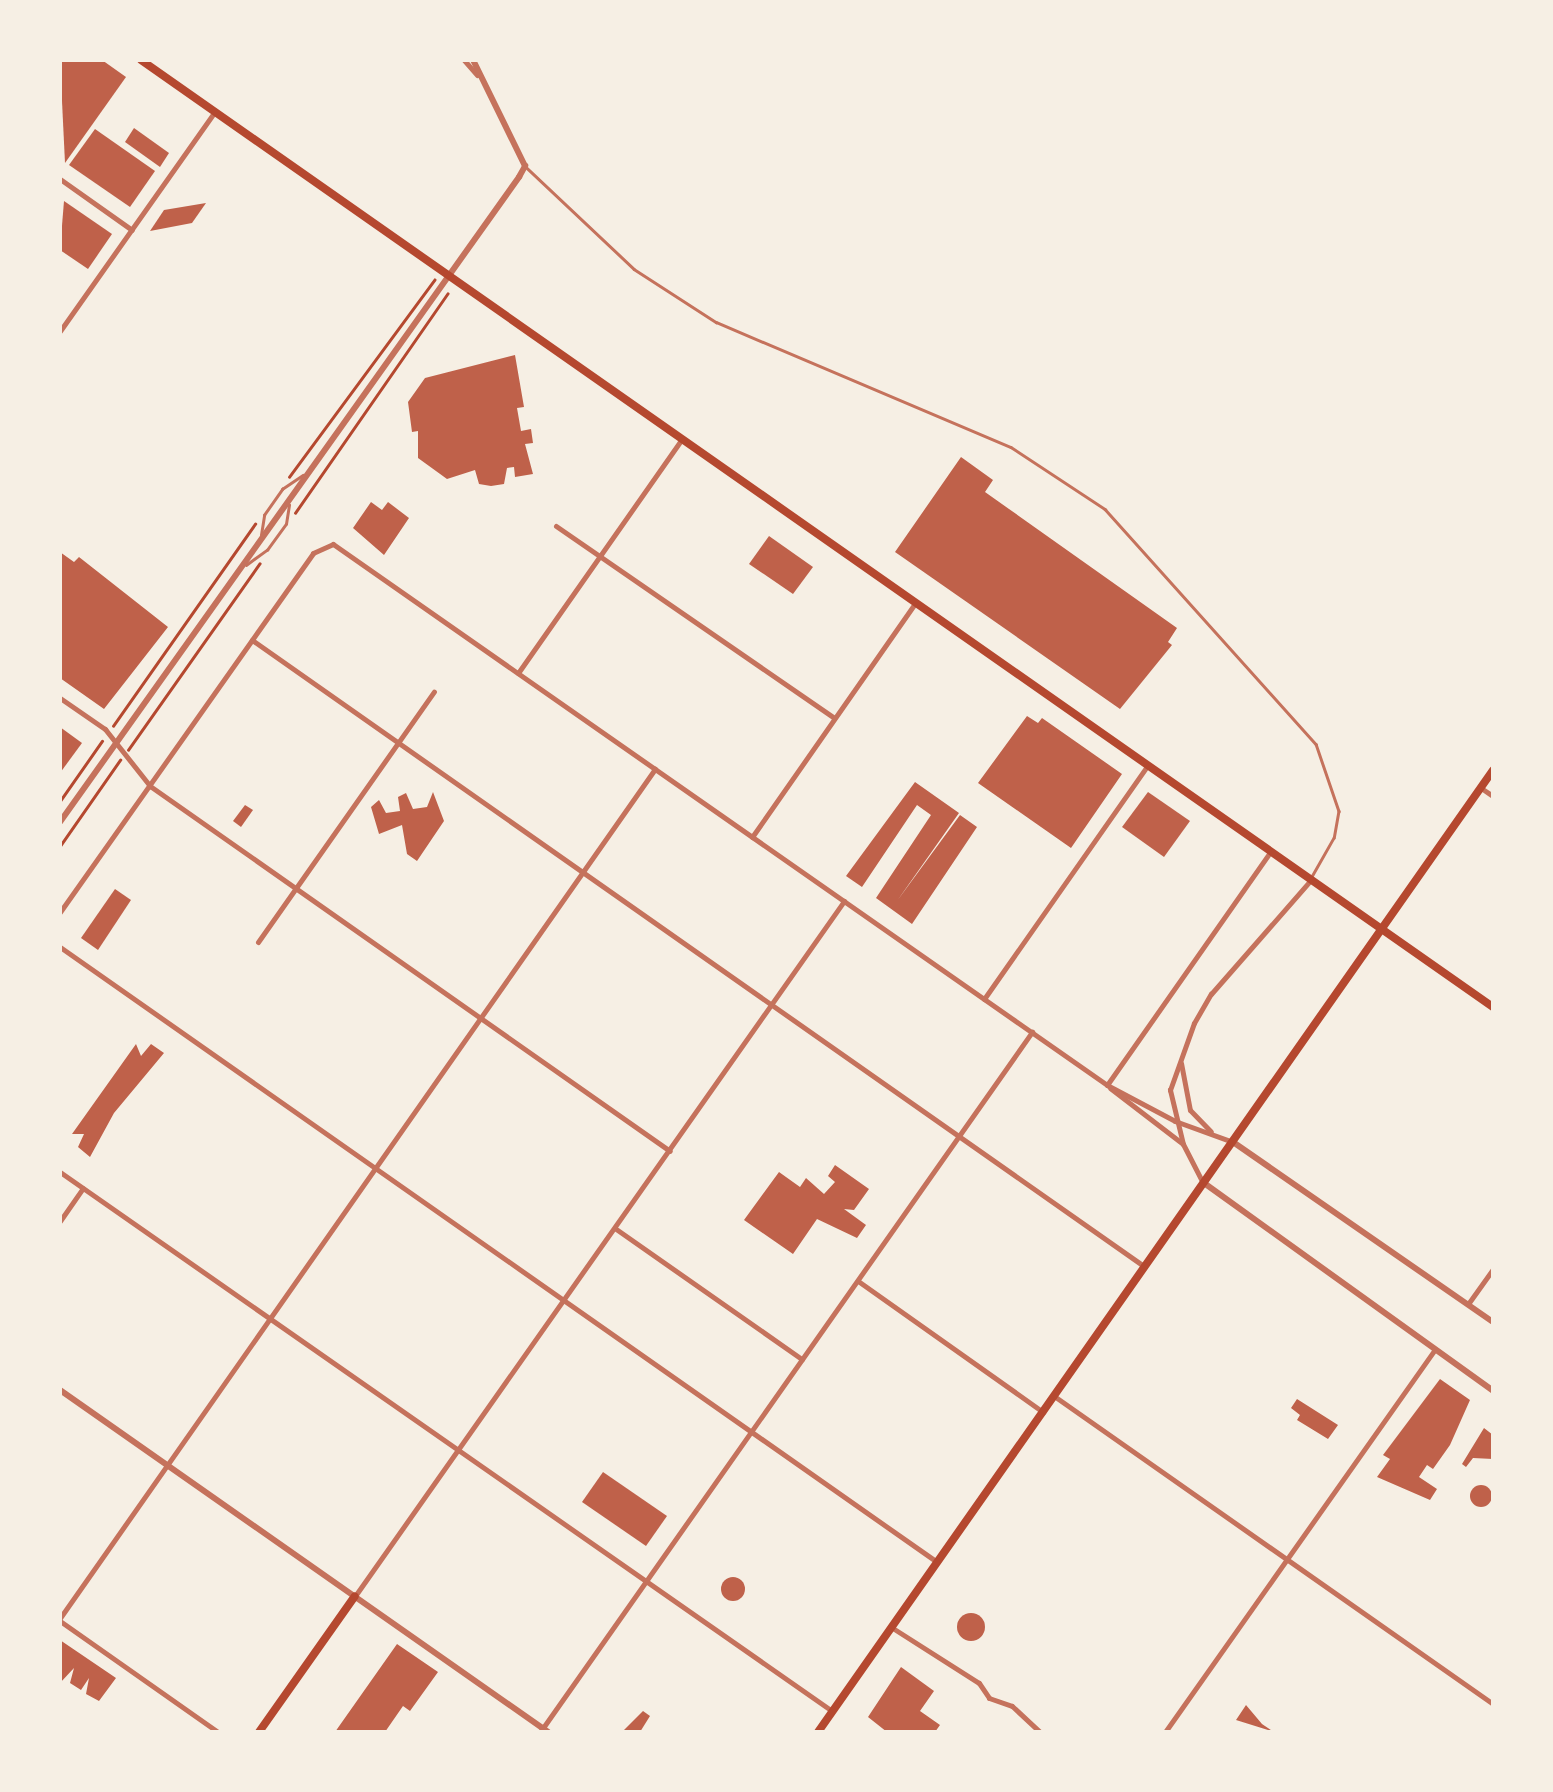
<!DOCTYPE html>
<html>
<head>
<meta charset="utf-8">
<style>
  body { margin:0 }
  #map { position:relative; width:1553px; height:1792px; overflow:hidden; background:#f6efe4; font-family:Quicksand,sans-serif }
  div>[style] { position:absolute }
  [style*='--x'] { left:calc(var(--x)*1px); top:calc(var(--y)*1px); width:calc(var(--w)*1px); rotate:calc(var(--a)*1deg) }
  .building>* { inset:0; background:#bf614a }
  .round { border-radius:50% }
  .path>* { height:2.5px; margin:-1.25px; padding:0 1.25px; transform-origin:1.25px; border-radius:1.25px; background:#b5482f }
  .service>* { height:2.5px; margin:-1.25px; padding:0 1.25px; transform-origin:1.25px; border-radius:1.25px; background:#c5725c }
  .minor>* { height:5px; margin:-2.5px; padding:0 2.5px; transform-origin:2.5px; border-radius:2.5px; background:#c5725c }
  .tertiary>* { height:6px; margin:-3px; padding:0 3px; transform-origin:3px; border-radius:3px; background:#c5725c }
  .secondary>* { height:8px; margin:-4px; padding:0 4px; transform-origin:4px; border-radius:4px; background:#b5482f }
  span { translate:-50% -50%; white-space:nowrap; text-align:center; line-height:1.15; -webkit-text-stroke:8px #f6efe4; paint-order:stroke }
  .frame { position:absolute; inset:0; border:62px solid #f6efe4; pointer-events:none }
</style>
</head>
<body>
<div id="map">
  <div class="building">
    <div style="clip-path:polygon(60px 60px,102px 60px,126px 77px,65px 163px)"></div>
    <div style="clip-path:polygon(134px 128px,169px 153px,160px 167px,125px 142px)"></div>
    <div style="clip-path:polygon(95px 129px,155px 171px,130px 207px,69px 165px)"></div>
    <div style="clip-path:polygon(64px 201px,112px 234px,88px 269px,60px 250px)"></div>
    <div style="clip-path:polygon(206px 203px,192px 223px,150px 231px,164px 210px)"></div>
    <div style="clip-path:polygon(515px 355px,524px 407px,517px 408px,521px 431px,531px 429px,533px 443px,525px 444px,533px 474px,515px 477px,514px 467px,507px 468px,504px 484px,491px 486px,479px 484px,475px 470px,447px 479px,418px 458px,418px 431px,412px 432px,408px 402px,425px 378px)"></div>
    <div style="clip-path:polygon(961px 457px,993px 480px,985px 492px,1177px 628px,1168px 642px,1172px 645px,1120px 709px,895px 552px)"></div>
    <div style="clip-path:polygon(371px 502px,382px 510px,388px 502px,409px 518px,384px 555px,353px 528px)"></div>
    <div style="clip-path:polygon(769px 536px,813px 567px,793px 594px,749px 564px)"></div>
    <div style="clip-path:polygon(60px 552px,74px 562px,79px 557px,168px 627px,104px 709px,60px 678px)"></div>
    <div style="clip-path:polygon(1027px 716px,1038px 723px,1042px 718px,1122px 774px,1071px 848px,978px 783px)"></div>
    <div style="clip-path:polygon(60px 727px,82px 743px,60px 773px)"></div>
    <div style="clip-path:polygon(915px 782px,959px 813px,897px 901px,960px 815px,977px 827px,912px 924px,876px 898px,931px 815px,917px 805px,862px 887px,846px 876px)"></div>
    <div style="clip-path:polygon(433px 792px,444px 821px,417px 861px,407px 854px,402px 825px,379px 834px,371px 807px,379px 800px,386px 813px,400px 811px,398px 797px,406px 793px,413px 809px,427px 807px)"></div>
    <div style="clip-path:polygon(1148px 792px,1190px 821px,1164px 857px,1122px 827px)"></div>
    <div style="clip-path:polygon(245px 805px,253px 810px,241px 827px,233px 821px)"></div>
    <div style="clip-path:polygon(115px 889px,131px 900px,98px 950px,81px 938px)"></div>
    <div style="clip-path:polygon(136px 1044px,141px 1056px,151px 1044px,164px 1053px,114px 1113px,90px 1157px,78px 1147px,84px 1134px,72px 1134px)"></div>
    <div style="clip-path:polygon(835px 1165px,869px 1189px,854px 1210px,844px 1209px,866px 1225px,857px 1238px,817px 1219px,793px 1254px,744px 1220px,779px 1172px,800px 1187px,806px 1178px,824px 1194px,835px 1182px,828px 1176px)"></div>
    <div style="clip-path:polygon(1440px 1379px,1470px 1400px,1450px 1445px,1433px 1469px,1427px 1465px,1419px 1477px,1437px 1489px,1430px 1500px,1377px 1477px,1390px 1459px,1383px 1455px)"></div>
    <div style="clip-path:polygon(1297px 1399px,1338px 1425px,1328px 1439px,1297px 1420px,1300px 1415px,1291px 1408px)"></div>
    <div style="clip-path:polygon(1484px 1428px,1493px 1435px,1493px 1459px,1473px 1458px,1466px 1467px,1462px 1464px)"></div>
    <div style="clip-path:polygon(603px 1472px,667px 1516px,646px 1546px,582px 1502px)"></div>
    <div class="round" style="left:1470px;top:1485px;width:22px;height:22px"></div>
    <div class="round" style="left:721px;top:1577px;width:24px;height:24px"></div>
    <div class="round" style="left:957px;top:1613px;width:28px;height:28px"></div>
    <div style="clip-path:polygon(60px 1640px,116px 1678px,99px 1701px,86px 1694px,89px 1678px,81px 1690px,70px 1683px,74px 1668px,60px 1683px)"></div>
    <div style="clip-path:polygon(397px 1644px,438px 1672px,410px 1711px,403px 1706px,385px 1732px,335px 1732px)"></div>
    <div style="clip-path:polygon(901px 1667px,934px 1691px,920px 1711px,940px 1725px,935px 1732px,887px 1732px,868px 1717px)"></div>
    <div style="clip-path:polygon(1246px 1705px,1262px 1724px,1274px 1732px,1236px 1720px)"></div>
    <div style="clip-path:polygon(643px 1711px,650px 1716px,640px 1732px,622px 1732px)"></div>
  </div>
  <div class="path">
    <div style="--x:289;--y:477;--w:245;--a:-53.6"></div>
    <div style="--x:295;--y:513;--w:267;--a:-55.2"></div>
    <div style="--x:113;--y:726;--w:247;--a:-54.9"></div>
    <div style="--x:128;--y:750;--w:228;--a:-54.8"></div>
    <div style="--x:60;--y:801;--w:73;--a:-55"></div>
    <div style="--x:60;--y:846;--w:105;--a:-55.1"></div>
  </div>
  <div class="service">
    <div style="--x:527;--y:168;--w:147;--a:43.3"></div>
    <div style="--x:634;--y:269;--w:98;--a:32.9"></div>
    <div style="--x:716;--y:322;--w:320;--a:23"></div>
    <div style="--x:1011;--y:447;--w:113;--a:33.4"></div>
    <div style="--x:1105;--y:509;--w:316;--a:48.1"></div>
    <div style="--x:1316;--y:744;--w:71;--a:71.1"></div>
    <div style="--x:1339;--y:811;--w:27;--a:100"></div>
    <div style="--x:1334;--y:838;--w:43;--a:119.6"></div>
    <div style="--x:261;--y:535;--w:20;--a:-81"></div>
    <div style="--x:264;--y:515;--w:32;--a:-55"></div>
    <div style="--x:282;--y:489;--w:25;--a:-34"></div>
    <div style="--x:246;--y:565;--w:26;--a:-36"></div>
    <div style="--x:267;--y:550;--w:32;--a:-54"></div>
    <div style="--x:286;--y:524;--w:19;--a:-81"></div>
  </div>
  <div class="minor">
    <div style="--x:464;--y:60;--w:20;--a:49"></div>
    <div style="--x:60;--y:179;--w:88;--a:35.3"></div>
    <div style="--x:60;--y:331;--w:269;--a:-54.8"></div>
    <div style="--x:556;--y:526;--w:338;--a:34.6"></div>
    <div style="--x:252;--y:640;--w:1091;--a:35.07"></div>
    <div style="--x:518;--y:673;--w:286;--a:-55"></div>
    <div style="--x:60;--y:698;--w:55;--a:34.6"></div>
    <div style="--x:105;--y:729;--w:73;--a:51.7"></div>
    <div style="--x:150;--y:786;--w:635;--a:35.07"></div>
    <div style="--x:1481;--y:788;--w:14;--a:34"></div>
    <div style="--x:752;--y:837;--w:285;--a:-55.1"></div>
    <div style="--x:60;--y:912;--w:439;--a:-54.8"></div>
    <div style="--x:313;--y:553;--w:22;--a:-24"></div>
    <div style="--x:333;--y:544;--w:944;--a:34.95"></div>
    <div style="--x:1107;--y:1085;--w:77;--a:27.9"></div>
    <div style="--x:1175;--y:1121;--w:62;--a:19.9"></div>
    <div style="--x:258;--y:942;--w:306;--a:-54.9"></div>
    <div style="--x:60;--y:947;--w:1071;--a:35.04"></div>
    <div style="--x:984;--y:999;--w:284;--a:-55"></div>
    <div style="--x:1181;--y:1063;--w:48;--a:79.2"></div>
    <div style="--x:1190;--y:1110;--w:30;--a:46"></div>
    <div style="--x:1107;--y:1085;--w:284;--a:-55"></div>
    <div style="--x:1110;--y:1088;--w:92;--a:37.5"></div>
    <div style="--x:1183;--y:1144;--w:42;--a:62.8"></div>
    <div style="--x:1183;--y:1144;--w:56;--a:-103.5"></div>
    <div style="--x:1170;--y:1090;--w:71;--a:-70.3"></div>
    <div style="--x:1194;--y:1023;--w:34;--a:-60"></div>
    <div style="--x:1211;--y:994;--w:150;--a:-48.8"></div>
    <div style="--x:60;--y:1172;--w:942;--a:34.92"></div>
    <div style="--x:60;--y:1221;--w:40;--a:-55.1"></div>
    <div style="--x:616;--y:1229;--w:227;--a:35"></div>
    <div style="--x:858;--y:1281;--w:227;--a:35.3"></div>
    <div style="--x:1468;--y:1304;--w:43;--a:-54.5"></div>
    <div style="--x:1054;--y:1396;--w:536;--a:35.05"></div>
    <div style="--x:355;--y:1596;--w:850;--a:-54.87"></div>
    <div style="--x:60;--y:1618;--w:1037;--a:-54.98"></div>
    <div style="--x:60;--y:1621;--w:193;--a:35.1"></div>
    <div style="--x:891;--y:1627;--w:104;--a:32.5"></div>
    <div style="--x:979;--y:1683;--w:18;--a:56"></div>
    <div style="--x:989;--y:1698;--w:24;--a:19"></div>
    <div style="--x:1012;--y:1706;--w:38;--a:43"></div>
    <div style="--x:540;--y:1732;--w:856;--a:-54.9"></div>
    <div style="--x:1165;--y:1732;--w:467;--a:-54.8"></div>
  </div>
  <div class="tertiary">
    <div style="--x:60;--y:822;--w:792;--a:-54.56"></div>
    <div style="--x:519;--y:177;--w:13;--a:-61"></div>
    <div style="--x:525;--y:166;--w:118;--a:-116.1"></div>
    <div style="--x:1233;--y:1142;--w:316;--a:34.7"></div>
    <div style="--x:1204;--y:1183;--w:356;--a:35.7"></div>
    <div style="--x:60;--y:1390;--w:596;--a:35.02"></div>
  </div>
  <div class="secondary">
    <div style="--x:141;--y:60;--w:1651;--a:35.01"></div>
    <div style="--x:259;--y:1732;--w:166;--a:-54.8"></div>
    <div style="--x:818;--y:1732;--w:1175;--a:-54.94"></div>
  </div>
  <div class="frame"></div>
</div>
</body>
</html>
